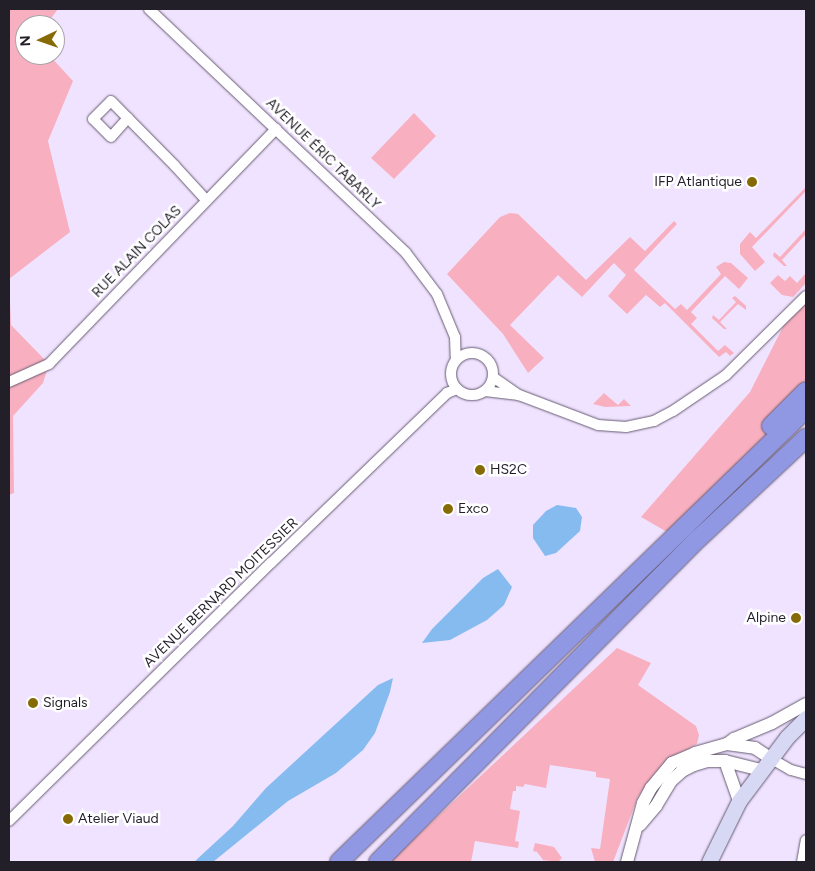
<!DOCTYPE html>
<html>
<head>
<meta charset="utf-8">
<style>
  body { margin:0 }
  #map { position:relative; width:815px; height:871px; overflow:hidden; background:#f0e3ff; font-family:Figtree,sans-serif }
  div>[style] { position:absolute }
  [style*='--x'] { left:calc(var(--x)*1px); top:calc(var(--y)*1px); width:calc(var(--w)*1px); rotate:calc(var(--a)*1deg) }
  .green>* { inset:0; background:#f8b0c0 }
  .water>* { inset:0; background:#86bbf0 }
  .roads { filter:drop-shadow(0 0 1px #665b72) drop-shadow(0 0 1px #665b72) }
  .minor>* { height:10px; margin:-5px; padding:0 5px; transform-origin:5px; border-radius:5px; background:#fff }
  .minor>.ring { margin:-5px; padding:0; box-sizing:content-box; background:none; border:10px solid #fff; border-radius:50% }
  .tertiary>* { height:12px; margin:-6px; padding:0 6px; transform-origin:6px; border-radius:6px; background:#fff }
  .secondary>* { height:15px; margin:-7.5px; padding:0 7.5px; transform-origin:7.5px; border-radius:7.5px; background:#d6d8f4 }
  .trunk>* { height:18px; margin:-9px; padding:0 9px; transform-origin:9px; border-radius:9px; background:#9097e3 }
  .dots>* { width:14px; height:14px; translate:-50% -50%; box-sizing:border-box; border:2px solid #fff; border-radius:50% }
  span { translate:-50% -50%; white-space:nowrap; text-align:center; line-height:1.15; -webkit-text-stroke:5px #fff; paint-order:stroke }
  .street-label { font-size:14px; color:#231f29 }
  .poi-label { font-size:14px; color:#231f29 }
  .right { translate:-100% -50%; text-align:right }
  .left { translate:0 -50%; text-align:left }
  .frame { position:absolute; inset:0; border:10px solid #231f29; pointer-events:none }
  .north { position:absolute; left:15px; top:15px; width:50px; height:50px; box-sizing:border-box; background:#fff; border:1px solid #a7a5a9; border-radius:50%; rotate:267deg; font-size:14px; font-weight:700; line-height:20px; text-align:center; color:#231f29 }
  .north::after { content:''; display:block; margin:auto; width:18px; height:22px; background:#866a06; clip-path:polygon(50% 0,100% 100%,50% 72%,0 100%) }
</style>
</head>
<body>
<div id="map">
  <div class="green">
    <div style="clip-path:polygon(9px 9px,58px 9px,46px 25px,25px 25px,25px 55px,49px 55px,73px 81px,48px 141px,70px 232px,9px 279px,11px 325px,49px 364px,43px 383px,13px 416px,14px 493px,9px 495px)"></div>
    <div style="clip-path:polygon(414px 113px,436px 136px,394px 179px,371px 158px)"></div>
    <div style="clip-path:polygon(806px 187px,806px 191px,752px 247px,765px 262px,755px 271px,740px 254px,740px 244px,750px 232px,756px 238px)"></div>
    <div style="clip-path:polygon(510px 213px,518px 214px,586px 280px,630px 237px,645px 251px,674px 221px,677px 224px,634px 270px,675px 309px,681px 304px,687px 310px,721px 274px,716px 267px,724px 262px,731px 263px,748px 278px,739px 289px,725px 276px,691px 312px,697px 318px,691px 324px,718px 351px,725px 345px,734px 353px,730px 356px,726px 352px,719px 357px,665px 303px,660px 307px,646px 295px,627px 314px,608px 296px,626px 275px,614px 263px,582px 297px,558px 275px,510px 325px,544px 358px,528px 373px,503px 334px,447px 274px,500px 217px)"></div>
    <div style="clip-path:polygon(806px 229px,806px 234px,782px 260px,787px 266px,784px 266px,773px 256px,774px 252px,780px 257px)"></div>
    <div style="clip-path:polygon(806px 273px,806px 283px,793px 297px,782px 295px,770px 283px,778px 275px,785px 281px,790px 276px,797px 283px)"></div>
    <div style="clip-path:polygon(735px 296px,746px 306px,746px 310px,738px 304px,720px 322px,727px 329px,724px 329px,712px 318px,713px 315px,719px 320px,736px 302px,732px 298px)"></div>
    <div style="clip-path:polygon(806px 296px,806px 409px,674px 536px,641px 517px,750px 392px,791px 311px)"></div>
    <div style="clip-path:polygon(604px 393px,618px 405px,624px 399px,631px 406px,605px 407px,593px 404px)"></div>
    <div style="clip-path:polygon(617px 648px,651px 663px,638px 685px,696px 726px,699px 735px,697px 744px,670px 760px,655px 773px,638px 797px,613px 862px,595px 862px,591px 848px,600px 849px,610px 779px,596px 777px,596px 772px,550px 765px,546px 788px,525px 784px,523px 787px,516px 786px,516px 791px,513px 791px,510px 809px,520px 811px,515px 841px,519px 842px,518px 848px,475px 841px,471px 862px,389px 862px)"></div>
    <div style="clip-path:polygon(535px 843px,554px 847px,562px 858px,558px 862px,543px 860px,537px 852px,533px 851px)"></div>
  </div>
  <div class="water">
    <div style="clip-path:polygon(557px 505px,576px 508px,582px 517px,580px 531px,556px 553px,545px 556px,533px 538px,533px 525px,546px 511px)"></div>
    <div style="clip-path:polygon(498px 569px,512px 587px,504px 605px,487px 620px,450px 640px,422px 643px,432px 629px,483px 578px)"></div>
    <div style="clip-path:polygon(393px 678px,390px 692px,375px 733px,363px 750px,336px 773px,288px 801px,213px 862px,194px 862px,233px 826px,266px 788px,378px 685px)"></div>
  </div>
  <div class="roads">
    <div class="minor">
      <div style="--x:149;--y:9;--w:354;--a:43.5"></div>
      <div style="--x:406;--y:253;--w:51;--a:52.9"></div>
      <div style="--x:437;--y:294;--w:47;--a:67.3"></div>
      <div style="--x:455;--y:337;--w:23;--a:88"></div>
      <div style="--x:128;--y:118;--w:25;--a:132"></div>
      <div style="--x:111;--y:137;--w:25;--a:-135"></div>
      <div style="--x:93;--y:119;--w:25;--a:-45"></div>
      <div style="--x:111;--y:101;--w:91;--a:45.4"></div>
      <div style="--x:175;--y:166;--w:46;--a:47.6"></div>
      <div class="ring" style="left:451px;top:353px;width:32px;height:32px"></div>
      <div style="--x:493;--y:377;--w:32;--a:35"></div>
      <div style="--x:519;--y:395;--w:85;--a:20.8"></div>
      <div style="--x:598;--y:425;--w:28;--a:4"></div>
      <div style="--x:626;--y:427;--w:29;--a:-12"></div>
      <div style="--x:654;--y:421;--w:21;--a:-28"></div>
      <div style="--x:673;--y:411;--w:64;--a:-34.2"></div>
      <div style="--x:726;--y:375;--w:112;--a:-44.6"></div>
      <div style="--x:9;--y:382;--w:44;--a:-24.2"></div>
      <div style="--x:49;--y:364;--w:327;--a:-46"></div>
      <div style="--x:485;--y:391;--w:32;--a:7"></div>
      <div style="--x:770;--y:758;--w:24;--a:30"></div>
      <div style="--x:791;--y:770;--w:16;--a:15"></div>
      <div style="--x:9;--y:821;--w:368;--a:-44.6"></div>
      <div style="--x:271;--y:563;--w:245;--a:-44"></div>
      <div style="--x:447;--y:393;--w:11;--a:-22"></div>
      <div style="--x:802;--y:862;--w:22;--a:-80"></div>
    </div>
    <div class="tertiary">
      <div style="--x:727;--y:744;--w:9;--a:-36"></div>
      <div style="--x:734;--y:739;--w:41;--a:-22.8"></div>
      <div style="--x:772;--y:723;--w:39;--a:-29"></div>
      <div style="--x:725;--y:761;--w:42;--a:70.7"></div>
      <div style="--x:640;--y:825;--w:25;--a:-50"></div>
      <div style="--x:656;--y:806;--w:29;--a:-59"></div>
      <div style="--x:671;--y:781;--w:15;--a:-42"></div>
      <div style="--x:682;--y:771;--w:13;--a:-27"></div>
      <div style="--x:694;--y:765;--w:14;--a:-17"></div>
      <div style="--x:707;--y:761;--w:18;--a:0"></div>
      <div style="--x:725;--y:761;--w:37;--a:14"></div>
      <div style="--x:627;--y:862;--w:61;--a:-74.8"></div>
      <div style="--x:643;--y:803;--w:17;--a:-62"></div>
      <div style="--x:651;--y:788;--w:33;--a:-50"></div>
      <div style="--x:672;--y:763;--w:25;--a:-23"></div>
      <div style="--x:695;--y:753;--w:33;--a:-16"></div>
      <div style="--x:727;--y:744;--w:28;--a:8"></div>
      <div style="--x:755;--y:748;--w:18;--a:34"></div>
    </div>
    <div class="secondary">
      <div style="--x:709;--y:862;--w:68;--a:-63.8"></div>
      <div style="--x:739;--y:801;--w:80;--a:-53.1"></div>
      <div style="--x:787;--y:737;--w:27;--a:-45"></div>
    </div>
    <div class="trunk">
      <div style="--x:771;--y:426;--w:49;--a:-45"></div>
      <div style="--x:339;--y:862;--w:651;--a:-44.13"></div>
      <div style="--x:378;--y:862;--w:455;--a:-45.3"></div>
      <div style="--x:698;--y:539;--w:148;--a:-43.1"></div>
    </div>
  </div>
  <div class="dots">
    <div style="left:752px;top:182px;background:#866a06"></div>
    <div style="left:480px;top:470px;background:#866a06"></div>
    <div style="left:448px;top:509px;background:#866a06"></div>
    <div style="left:796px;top:618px;background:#866a06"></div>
    <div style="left:33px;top:703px;background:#866a06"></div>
    <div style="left:68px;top:819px;background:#866a06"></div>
  </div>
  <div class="street-label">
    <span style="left:323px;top:154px;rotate:44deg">AVENUE ÉRIC TABARLY</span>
    <span style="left:137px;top:252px;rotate:-46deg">RUE ALAIN COLAS</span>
    <span style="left:221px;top:593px;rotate:-44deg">AVENUE BERNARD MOITESSIER</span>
  </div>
  <div class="poi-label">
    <span class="right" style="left:742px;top:182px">IFP Atlantique</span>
    <span class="left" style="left:490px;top:470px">HS2C</span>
    <span class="left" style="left:458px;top:509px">Exco</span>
    <span class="right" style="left:786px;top:618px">Alpine</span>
    <span class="left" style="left:43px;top:703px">Signals</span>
    <span class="left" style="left:78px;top:819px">Atelier Viaud</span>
  </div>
  <div class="frame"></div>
  <div class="north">N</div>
</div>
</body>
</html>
